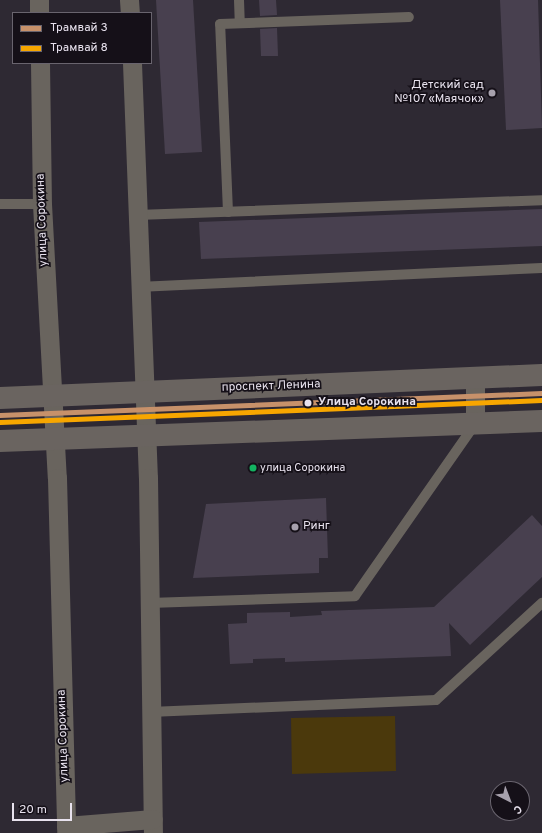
<!DOCTYPE html>
<html>
<head>
<meta charset="utf-8">
<style>
  body { margin:0 }
  #map { position:relative; width:542px; height:833px; overflow:hidden; background:#2e2933; font-family:Overpass,sans-serif }
  div>[style] { position:absolute }
  [style*='--x'] { left:calc(var(--x)*1px); top:calc(var(--y)*1px); width:calc(var(--w)*1px); rotate:calc(var(--a)*1deg) }
  .green>* { inset:0; background:#4b390c }
  .building>* { inset:0; background:#48404f }
  .service>* { height:10px; margin:-5px; padding:0 5px; transform-origin:5px; border-radius:5px; background:#69645e }
  .minor>* { height:19px; margin:-9.5px; padding:0 9.5px; transform-origin:9.5px; border-radius:9.5px; background:#69645e }
  .primary>* { height:22px; margin:-11px; padding:0 11px; transform-origin:11px; border-radius:11px; background:#6a6460 }
  .tram-1>* { height:5px; margin:-2.5px; padding:0 2.5px; transform-origin:2.5px; border-radius:2.5px; background:#c7916a }
  .tram-2>* { height:5px; margin:-2.5px; padding:0 2.5px; transform-origin:2.5px; border-radius:2.5px; background:#f7a600 }
  .dots>* { width:11px; height:11px; translate:-50% -50%; box-sizing:border-box; border:2px solid #151018; border-radius:50% }
  span { translate:-50% -50%; white-space:nowrap; text-align:center; line-height:1.15; -webkit-text-stroke:3.5px #151018; paint-order:stroke }
  .bus-label { font-size:11px; color:#e8e2ee }
  .left { translate:0 -50%; text-align:left }
  .poi-label { font-size:12px; color:#e8e2ee }
  .right { translate:-100% -50%; text-align:right }
  .street-label { font-size:12px; color:#e8e2ee }
  .stop-label { font-size:12px; color:#e8e2ee; font-weight:700 }
  .legend { position:absolute; left:12px; top:12px; width:140px; height:52px; box-sizing:border-box; background:#151018; border:1px solid #69646e; margin:0; padding:5px 7px; list-style:none; font-size:12px; color:#e8e2ee }
  .legend li { display:flex; align-items:center; gap:8px; height:20px }
  .legend b { width:20px; border:1px solid #69646e }
  .north { position:absolute; left:490px; top:781px; width:40px; height:40px; box-sizing:border-box; background:#151018; border:1px solid #69646e; border-radius:50%; rotate:138deg; font-size:11px; font-weight:700; line-height:16px; text-align:center; color:#e8e2ee }
  .north::after { content:''; display:block; margin:auto; width:14px; height:18px; background:#a7a1ad; clip-path:polygon(50% 0,100% 100%,50% 72%,0 100%) }
  .scale { position:absolute; left:12px; top:803px; width:60px; height:18px; box-sizing:border-box; border:2px solid #e8e2ee; border-top:0; padding-left:5px; font-size:12px; line-height:14px; white-space:nowrap; color:#e8e2ee; -webkit-text-stroke:3px #151018; paint-order:stroke }
</style>
</head>
<body>
<div id="map">
  <div class="green">
    <div style="clip-path:polygon(395px 716px,396px 771px,292px 774px,291px 718px)"></div>
  </div>
  <div class="building">
    <div style="clip-path:polygon(156px 0,193px 0,202px 152px,165px 154px)"></div>
    <div style="clip-path:polygon(259px 0,276px 0,277px 15px,260px 16px)"></div>
    <div style="clip-path:polygon(500px 0,538px 0,542px 128px,506px 130px)"></div>
    <div style="clip-path:polygon(277px 28px,278px 56px,261px 56px,260px 29px)"></div>
    <div style="clip-path:polygon(542px 209px,542px 246px,201px 259px,199px 222px)"></div>
    <div style="clip-path:polygon(326px 498px,328px 558px,319px 558px,319px 573px,193px 578px,206px 504px)"></div>
    <div style="clip-path:polygon(532px 515px,542px 526px,542px 577px,470px 645px,449px 623px,451px 656px,285px 662px,285px 658px,253px 659px,253px 663px,230px 664px,228px 624px,247px 623px,247px 613px,290px 612px,290px 617px,322px 615px,321px 611px,434px 607px)"></div>
  </div>
  <div class="service">
    <div style="--x:239;--y:0;--w:23;--a:88"></div>
    <div style="--x:0;--y:204;--w:42;--a:0"></div>
    <div style="--x:228;--y:212;--w:188;--a:-92.4"></div>
    <div style="--x:220;--y:24;--w:189;--a:-2.1"></div>
    <div style="--x:137;--y:215;--w:405;--a:-2.1"></div>
    <div style="--x:138;--y:287;--w:404;--a:-2.7"></div>
    <div style="--x:149;--y:603;--w:206;--a:-1.9"></div>
    <div style="--x:355;--y:596;--w:210;--a:-55.1"></div>
    <div style="--x:150;--y:712;--w:286;--a:-2.4"></div>
    <div style="--x:436;--y:700;--w:144;--a:-42.5"></div>
  </div>
  <div class="minor">
    <div style="--x:39;--y:0;--w:13;--a:90"></div>
    <div style="--x:129;--y:0;--w:13;--a:86"></div>
    <div style="--x:40;--y:63;--w:141;--a:89.2"></div>
    <div style="--x:42;--y:204;--w:274;--a:86.9"></div>
    <div style="--x:57;--y:478;--w:355;--a:88.5"></div>
    <div style="--x:132;--y:63;--w:415;--a:87.8"></div>
    <div style="--x:148;--y:478;--w:355;--a:89.2"></div>
    <div style="--x:475;--y:424;--w:46;--a:-90"></div>
    <div style="--x:66;--y:826;--w:87;--a:-4.6"></div>
  </div>
  <div class="primary">
    <div style="--x:0;--y:398;--w:542;--a:-2.43"></div>
    <div style="--x:0;--y:441;--w:542;--a:-2.11"></div>
  </div>
  <div class="tram-1">
    <div style="--x:0;--y:415;--w:542;--a:-2.32"></div>
  </div>
  <div class="tram-2">
    <div style="--x:0;--y:422;--w:542;--a:-2.32"></div>
  </div>
  <div class="dots">
    <div style="left:492px;top:93px;background:#a7a1ad"></div>
    <div style="left:308px;top:403px;background:#e8e2ee"></div>
    <div style="left:253px;top:468px;background:#13b361"></div>
    <div style="left:295px;top:527px;background:#a7a1ad"></div>
  </div>
  <div class="bus-label">
    <span class="left" style="left:260px;top:468px">улица Сорокина</span>
  </div>
  <div class="poi-label">
    <span class="right" style="left:484px;top:93px">Детский сад<br>№107 «Маячок»</span>
    <span class="left" style="left:303px;top:527px">Ринг</span>
  </div>
  <div class="street-label">
    <span style="left:43px;top:220px;rotate:-92deg">улица Сорокина</span>
    <span style="left:271px;top:387px;rotate:-2deg">проспект Ленина</span>
    <span style="left:64px;top:736px;rotate:-92deg">улица Сорокина</span>
  </div>
  <div class="stop-label">
    <span class="left" style="left:318px;top:403px">Улица Сорокина</span>
  </div>
  <ul class="legend">
  <li><b style="height:5px;background:#c7916a"></b>Трамвай 3</li>
  <li><b style="height:5px;background:#f7a600"></b>Трамвай 8</li>
  </ul>
  <div class="north">С</div>
  <div class="scale">20 m</div>
</div>
</body>
</html>
